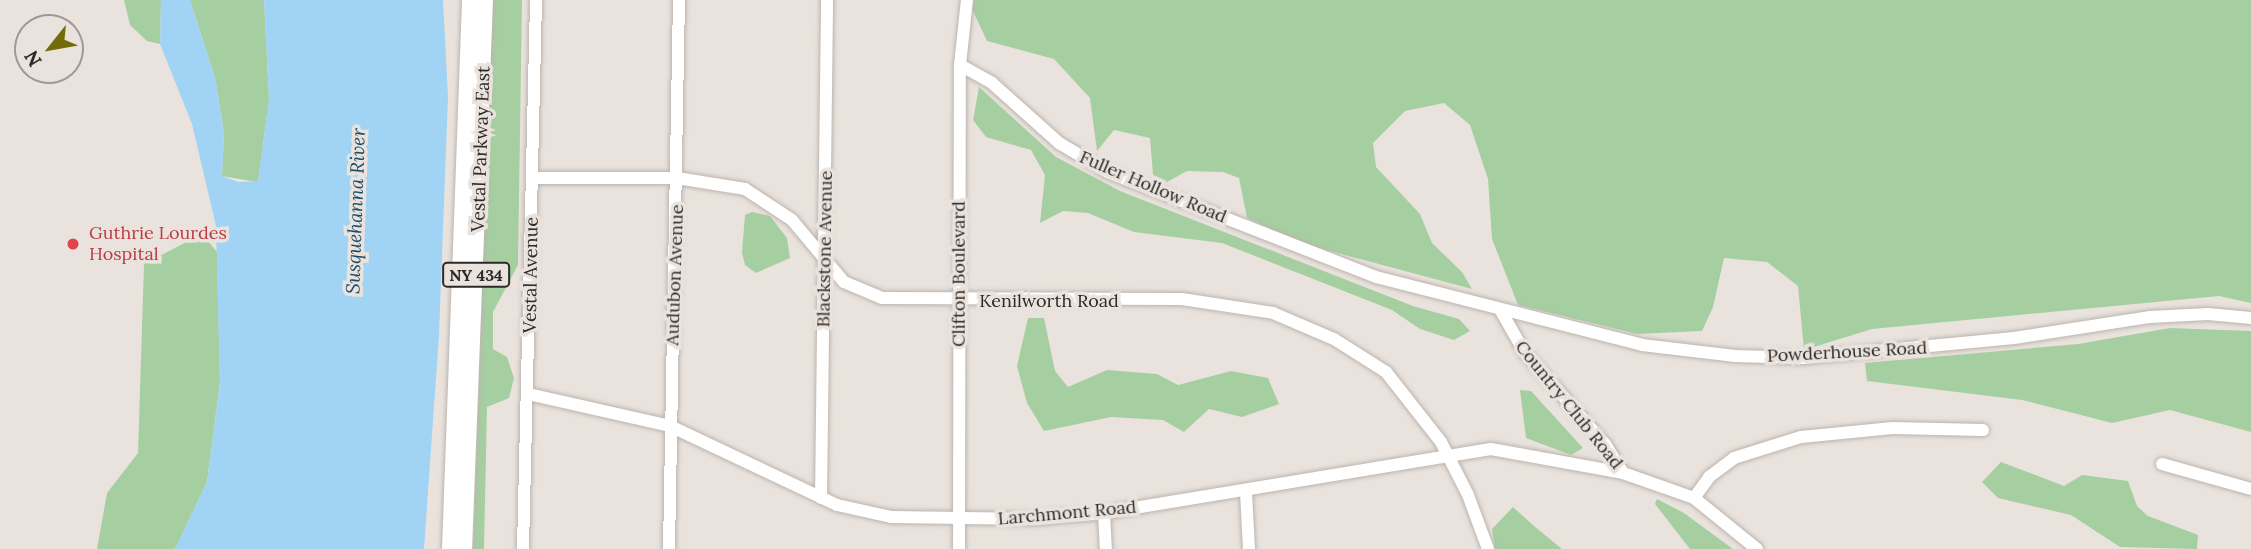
<!DOCTYPE html>
<html>
<head>
<meta charset="utf-8">
<style>
  body { margin:0 }
  #map { position:relative; width:2251px; height:549px; overflow:hidden; background:#eae3dd; font-family:Lora,serif }
  div>[style] { position:absolute }
  [style*='--x'] { left:calc(var(--x)*1px); top:calc(var(--y)*1px); width:calc(var(--w)*1px); rotate:calc(var(--a)*1deg) }
  .green>* { inset:0; background:#a5cfa1 }
  .water>* { inset:0; background:#a1d3f5 }
  .roads { filter:drop-shadow(0 0 2px #bcb4af) drop-shadow(0 0 2px #bcb4af) }
  .minor>* { height:12px; margin:-6px; padding:0 6px; transform-origin:6px; border-radius:6px; background:#fff }
  .major>* { height:16px; margin:-8px; padding:0 8px; transform-origin:8px; border-radius:8px; background:#fff }
  .dots>* { width:19px; height:19px; translate:-50% -50%; box-sizing:border-box; border:4px solid #eae3dd; border-radius:50% }
  span { translate:-50% -50%; white-space:nowrap; text-align:center; line-height:1.15; -webkit-text-stroke:7px #eae3dd; paint-order:stroke }
  .shield-label span { padding:2px 5px; background:#eae3dd; border:2px solid; border-radius:5px; -webkit-text-stroke-width:0 }
  .shield-label { font-size:16px; color:#2c2927; font-weight:700 }
  .street-label { font-size:18px; color:#2c2927 }
  .health-label { font-size:18px; color:#be3a42 }
  .left { translate:0 -50%; text-align:left }
  .water-label { font-size:19px; color:#1b4b67; font-style:italic }
  .north { position:absolute; left:14px; top:14px; width:70px; height:70px; box-sizing:border-box; background:#eae3dd; border:2px solid #9e9994; border-radius:50%; rotate:239deg; font-size:19px; font-weight:700; line-height:28px; text-align:center; color:#2c2927 }
  .north::after { content:''; display:block; margin:auto; width:24px; height:32px; background:#726b07; clip-path:polygon(50% 0,100% 100%,50% 72%,0 100%) }
</style>
</head>
<body>
<div id="map">
  <div class="green">
    <div style="clip-path:polygon(124px 0,161px 0,160px 44px,147px 41px,130px 25px)"></div>
    <div style="clip-path:polygon(190px 0,264px 0,269px 100px,258px 182px,222px 176px,224px 132px,215px 78px)"></div>
    <div style="clip-path:polygon(492px 0,522px 0,518px 265px,493px 312px,493px 349px,507px 357px,514px 378px,509px 398px,487px 407px,484px 549px,473px 549px)"></div>
    <div style="clip-path:polygon(974px 0,2251px 0,2251px 303px,2219px 296px,1872px 329px,1804px 350px,1798px 286px,1767px 262px,1724px 258px,1713px 307px,1702px 331px,1637px 334px,1518px 305px,1492px 239px,1488px 179px,1470px 125px,1444px 103px,1405px 111px,1373px 143px,1376px 167px,1420px 214px,1432px 243px,1462px 272px,1472px 289px,1304px 244px,1247px 218px,1239px 178px,1223px 172px,1187px 171px,1167px 182px,1153px 175px,1150px 138px,1114px 130px,1097px 151px,1090px 98px,1054px 59px,987px 41px,972px 9px)"></div>
    <div style="clip-path:polygon(979px 87px,1056px 157px,1120px 191px,1413px 306px,1459px 319px,1470px 331px,1454px 340px,1420px 329px,1392px 310px,1222px 243px,1134px 232px,1088px 213px,1063px 211px,1040px 223px,1045px 175px,1031px 150px,986px 137px,973px 120px)"></div>
    <div style="clip-path:polygon(752px 212px,770px 216px,787px 238px,790px 258px,756px 273px,745px 265px,742px 253px,745px 215px)"></div>
    <div style="clip-path:polygon(202px 234px,217px 252px,220px 382px,207px 482px,175px 549px,97px 549px,107px 493px,138px 453px,144px 264px)"></div>
    <div style="clip-path:polygon(1028px 318px,1044px 318px,1055px 371px,1068px 387px,1107px 370px,1157px 374px,1178px 385px,1231px 371px,1268px 378px,1279px 404px,1242px 417px,1209px 409px,1184px 432px,1163px 420px,1111px 417px,1044px 431px,1027px 403px,1017px 366px)"></div>
    <div style="clip-path:polygon(2170px 328px,2251px 331px,2251px 432px,2170px 410px,2112px 423px,2022px 400px,1867px 381px,1865px 363px,2078px 344px)"></div>
    <div style="clip-path:polygon(1520px 390px,1531px 391px,1583px 448px,1571px 455px,1526px 438px)"></div>
    <div style="clip-path:polygon(2001px 462px,2064px 486px,2082px 475px,2128px 481px,2137px 506px,2148px 516px,2198px 535px,2197px 549px,2120px 547px,2071px 515px,1998px 498px,1982px 482px)"></div>
    <div style="clip-path:polygon(1657px 499px,1684px 513px,1733px 549px,1690px 549px,1655px 504px)"></div>
    <div style="clip-path:polygon(1513px 507px,1534px 526px,1562px 549px,1495px 549px,1492px 529px)"></div>
  </div>
  <div class="water">
    <div style="clip-path:polygon(161px 0,190px 0,215px 78px,224px 132px,222px 176px,238px 182px,258px 181px,269px 100px,264px 0,443px 0,448px 97px,439px 335px,424px 549px,175px 549px,207px 482px,220px 383px,216px 226px,192px 124px,160px 44px)"></div>
  </div>
  <div class="roads">
    <div class="minor">
      <div style="--x:960;--y:65;--w:37;--a:29"></div>
      <div style="--x:992;--y:83;--w:90;--a:41.8"></div>
      <div style="--x:1059;--y:143;--w:57;--a:30.6"></div>
      <div style="--x:1108;--y:172;--w:288;--a:21.4"></div>
      <div style="--x:1376;--y:277;--w:275;--a:14.3"></div>
      <div style="--x:1642;--y:345;--w:94;--a:6.7"></div>
      <div style="--x:1735;--y:356;--w:68;--a:1.7"></div>
      <div style="--x:1803;--y:358;--w:212;--a:-5.4"></div>
      <div style="--x:2014;--y:338;--w:138;--a:-8.8"></div>
      <div style="--x:2150;--y:317;--w:58;--a:-3"></div>
      <div style="--x:2208;--y:314;--w:43;--a:5.3"></div>
      <div style="--x:533;--y:178;--w:144;--a:0"></div>
      <div style="--x:677;--y:178;--w:69;--a:9.2"></div>
      <div style="--x:745;--y:189;--w:56;--a:33.4"></div>
      <div style="--x:792;--y:220;--w:81;--a:50"></div>
      <div style="--x:844;--y:282;--w:41;--a:22.8"></div>
      <div style="--x:882;--y:298;--w:300;--a:0.2"></div>
      <div style="--x:1182;--y:299;--w:92;--a:8.7"></div>
      <div style="--x:1273;--y:313;--w:66;--a:23.1"></div>
      <div style="--x:1334;--y:339;--w:62;--a:32.4"></div>
      <div style="--x:1386;--y:372;--w:89;--a:51.8"></div>
      <div style="--x:1441;--y:442;--w:59;--a:63"></div>
      <div style="--x:1468;--y:495;--w:58;--a:69.7"></div>
      <div style="--x:1501;--y:311;--w:48;--a:60.3"></div>
      <div style="--x:1525;--y:353;--w:121;--a:48.7"></div>
      <div style="--x:1605;--y:444;--w:34;--a:58"></div>
      <div style="--x:1623;--y:473;--w:75;--a:19.4"></div>
      <div style="--x:1694;--y:498;--w:81;--a:39"></div>
      <div style="--x:528;--y:394;--w:146;--a:12.7"></div>
      <div style="--x:670;--y:426;--w:185;--a:25.3"></div>
      <div style="--x:837;--y:505;--w:55;--a:12.5"></div>
      <div style="--x:891;--y:517;--w:144;--a:0.8"></div>
      <div style="--x:1035;--y:519;--w:69;--a:-5"></div>
      <div style="--x:1104;--y:513;--w:392;--a:-9.4"></div>
      <div style="--x:1491;--y:449;--w:134;--a:10.3"></div>
      <div style="--x:2162;--y:464;--w:92;--a:15.7"></div>
      <div style="--x:1246;--y:492;--w:57;--a:87"></div>
      <div style="--x:821;--y:498;--w:498;--a:-89.3"></div>
      <div style="--x:1694;--y:498;--w:26;--a:-54"></div>
      <div style="--x:1709;--y:477;--w:31;--a:-37"></div>
      <div style="--x:1734;--y:458;--w:70;--a:-17.4"></div>
      <div style="--x:1801;--y:437;--w:92;--a:-5.6"></div>
      <div style="--x:1893;--y:428;--w:90;--a:1.3"></div>
      <div style="--x:1104;--y:513;--w:36;--a:87"></div>
      <div style="--x:523;--y:549;--w:549;--a:-88.64"></div>
      <div style="--x:669;--y:549;--w:549;--a:-88.96"></div>
      <div style="--x:959;--y:549;--w:484;--a:-89.9"></div>
      <div style="--x:960;--y:65;--w:65;--a:-83.9"></div>
    </div>
    <div class="major">
      <div style="--x:450;--y:549;--w:549;--a:-87.91"></div>
      <div style="--x:464;--y:549;--w:549;--a:-87.81"></div>
    </div>
  </div>
  <div class="dots">
    <div style="left:73px;top:244px;background:#e0444e"></div>
  </div>
  <div class="shield-label">
    <span style="left:476px;top:275px">NY 434</span>
  </div>
  <div class="street-label">
    <span style="left:481px;top:149px;rotate:-88deg">Vestal Parkway East</span>
    <span style="left:1153px;top:187px;rotate:23deg">Fuller Hollow Road</span>
    <span style="left:825px;top:249px;rotate:-89deg">Blackstone Avenue</span>
    <span style="left:959px;top:274px;rotate:-90deg">Clifton Boulevard</span>
    <span style="left:531px;top:275px;rotate:-89deg">Vestal Avenue</span>
    <span style="left:675px;top:275px;rotate:-88deg">Audubon Avenue</span>
    <span style="left:1049px;top:301px">Kenilworth Road</span>
    <span style="left:1847px;top:352px;rotate:-3deg">Powderhouse Road</span>
    <span style="left:1569px;top:405px;rotate:51deg">Country Club Road</span>
    <span style="left:1067px;top:513px;rotate:-5deg">Larchmont Road</span>
  </div>
  <div class="health-label">
    <span class="left" style="left:89px;top:244px">Guthrie Lourdes<br>Hospital</span>
  </div>
  <div class="water-label">
    <span style="left:356px;top:211px;rotate:-88deg">Susquehanna River</span>
  </div>
  <div class="north">N</div>
</div>
</body>
</html>
